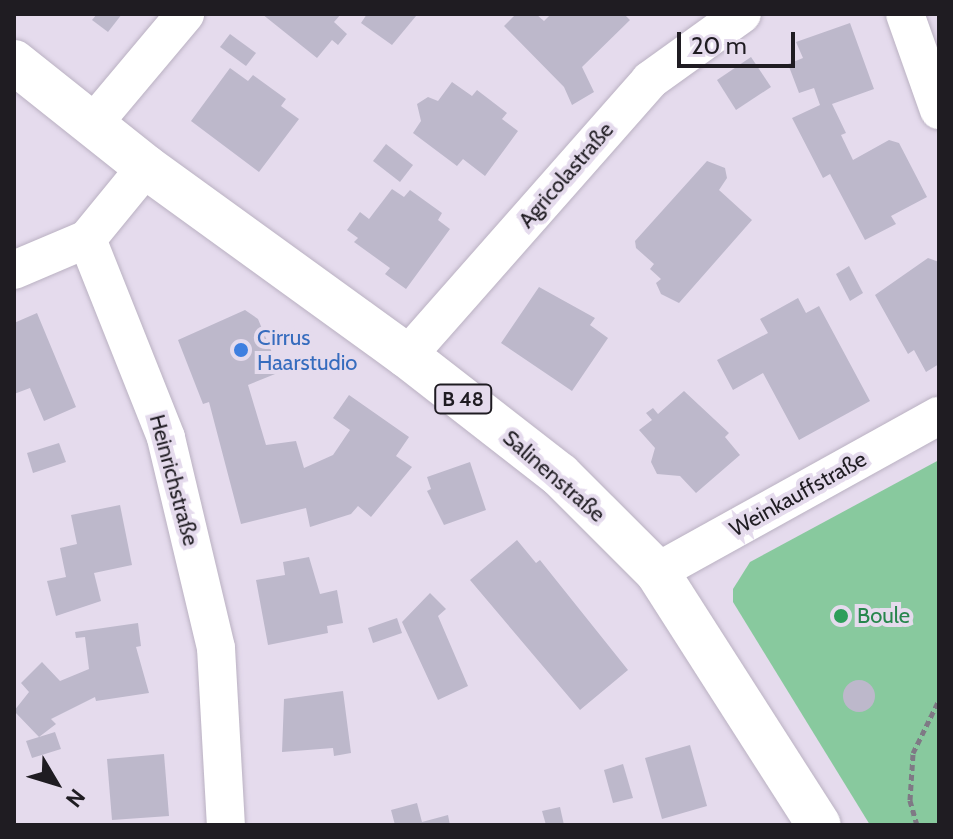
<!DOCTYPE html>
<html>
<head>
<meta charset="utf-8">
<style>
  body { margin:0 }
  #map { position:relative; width:953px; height:839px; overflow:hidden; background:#e5dbed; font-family:Cabin,sans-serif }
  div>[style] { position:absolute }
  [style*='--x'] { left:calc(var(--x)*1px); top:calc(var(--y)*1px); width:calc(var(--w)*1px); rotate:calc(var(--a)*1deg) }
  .green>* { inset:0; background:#88c99e }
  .building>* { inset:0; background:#bdb8cb }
  .round { border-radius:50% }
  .path>* { height:5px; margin-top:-2.5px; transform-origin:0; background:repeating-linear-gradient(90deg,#7f7985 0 6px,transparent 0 10px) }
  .roads { filter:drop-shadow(0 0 2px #bab1c2) drop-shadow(0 0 2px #bab1c2) }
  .street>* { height:38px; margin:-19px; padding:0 19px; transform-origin:19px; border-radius:19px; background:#fff }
  .primary>* { height:44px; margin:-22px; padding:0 22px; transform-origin:22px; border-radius:22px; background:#fff }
  .dots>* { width:22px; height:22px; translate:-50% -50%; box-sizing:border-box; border:4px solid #e5dbed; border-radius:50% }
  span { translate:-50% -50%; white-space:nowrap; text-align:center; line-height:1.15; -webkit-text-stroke:8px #e5dbed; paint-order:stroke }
  .shield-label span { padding:2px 6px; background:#e5dbed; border:2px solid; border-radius:6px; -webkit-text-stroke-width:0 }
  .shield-label { font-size:20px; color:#1f1c22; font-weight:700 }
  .street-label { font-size:22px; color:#1f1c22 }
  .shop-label { font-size:22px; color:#366cbe }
  .left { translate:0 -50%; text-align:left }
  .leisure-label { font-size:22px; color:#27864d }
  .frame { position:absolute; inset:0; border:16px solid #1f1c22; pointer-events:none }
  .north { position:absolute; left:16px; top:743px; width:80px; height:80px; -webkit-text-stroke:6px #e5dbed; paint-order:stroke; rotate:128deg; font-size:22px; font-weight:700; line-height:32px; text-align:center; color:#1f1c22 }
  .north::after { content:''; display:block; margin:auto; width:28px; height:36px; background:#1f1c22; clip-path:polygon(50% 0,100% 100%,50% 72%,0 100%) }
  .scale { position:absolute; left:677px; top:32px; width:118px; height:36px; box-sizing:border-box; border:4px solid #1f1c22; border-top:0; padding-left:10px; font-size:24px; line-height:28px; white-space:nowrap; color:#1f1c22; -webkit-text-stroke:6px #e5dbed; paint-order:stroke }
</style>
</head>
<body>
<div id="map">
  <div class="green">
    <div style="clip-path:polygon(939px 460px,939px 825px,870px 825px,733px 602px,733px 589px,750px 562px)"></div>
  </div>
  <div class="building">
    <div style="clip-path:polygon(97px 14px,122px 14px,108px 32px,92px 20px)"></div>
    <div style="clip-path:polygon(262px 14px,341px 14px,334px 22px,347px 34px,338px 45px,332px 40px,317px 58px)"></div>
    <div style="clip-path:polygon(367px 14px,413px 14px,416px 16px,392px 45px,361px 23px)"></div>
    <div style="clip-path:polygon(516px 14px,536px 14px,544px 21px,551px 14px,624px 14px,630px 20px,582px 67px,594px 92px,572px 105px,564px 87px,504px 26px)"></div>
    <div style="clip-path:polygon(850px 23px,874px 89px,832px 104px,846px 133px,841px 135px,853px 160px,889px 140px,899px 143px,927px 197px,891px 216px,896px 224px,865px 240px,830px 174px,823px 178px,792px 118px,820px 105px,814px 88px,799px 93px,788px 64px,803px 58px,796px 42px)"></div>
    <div style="clip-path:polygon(230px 34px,256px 53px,246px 66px,220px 47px)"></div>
    <div style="clip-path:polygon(751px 57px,771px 87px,736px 110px,717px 80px)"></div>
    <div style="clip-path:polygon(230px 68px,248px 81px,253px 75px,286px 99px,281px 106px,299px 119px,259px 172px,191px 121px)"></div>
    <div style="clip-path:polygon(452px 82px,472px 96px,477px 90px,507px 113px,502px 119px,518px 131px,485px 176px,463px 159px,457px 166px,413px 133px,421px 121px,417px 104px,428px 97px,438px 101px)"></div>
    <div style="clip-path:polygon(386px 144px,413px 165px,400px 182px,373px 161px)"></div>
    <div style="clip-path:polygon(707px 161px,725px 168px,727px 178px,719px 190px,752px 220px,679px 303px,661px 294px,656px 283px,661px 279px,650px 269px,654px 264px,636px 248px,635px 241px)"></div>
    <div style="clip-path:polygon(392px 189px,404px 197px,410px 190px,442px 213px,438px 220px,450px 229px,406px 289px,385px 274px,390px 268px,354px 242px,358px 238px,347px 230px,360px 212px,369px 219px)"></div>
    <div style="clip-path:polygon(928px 258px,939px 262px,939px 364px,926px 372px,914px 350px,908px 354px,875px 295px)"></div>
    <div style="clip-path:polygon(849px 266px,863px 293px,850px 301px,836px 274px)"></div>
    <div style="clip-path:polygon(539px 287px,595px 318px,590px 325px,608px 338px,572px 391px,501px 343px)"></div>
    <div style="clip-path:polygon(798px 298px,806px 313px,819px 306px,870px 401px,799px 440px,763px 373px,733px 390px,717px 360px,768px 333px,760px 319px)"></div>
    <div style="clip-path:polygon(245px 310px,258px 319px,280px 372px,248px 385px,266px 445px,296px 441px,304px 468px,333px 455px,350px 430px,333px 418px,349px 395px,409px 437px,396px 456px,412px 467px,371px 517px,358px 506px,351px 514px,310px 527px,306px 508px,241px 524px,209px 402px,203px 404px,178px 340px)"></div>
    <div style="clip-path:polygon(37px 313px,76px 407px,44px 421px,30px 388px,14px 394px,14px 323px)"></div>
    <div style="clip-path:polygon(684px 391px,729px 433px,725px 437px,740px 455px,696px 493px,680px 476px,657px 474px,651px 462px,655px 448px,639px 430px,652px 420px,646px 413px,653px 408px,658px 414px)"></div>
    <div style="clip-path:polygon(59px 443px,66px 462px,33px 473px,27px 453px)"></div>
    <div style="clip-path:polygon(470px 462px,486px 510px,444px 525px,427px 491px,431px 489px,427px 477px)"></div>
    <div style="clip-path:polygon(120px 505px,132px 565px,94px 573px,101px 601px,56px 616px,47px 581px,66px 577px,60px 548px,77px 544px,71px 515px)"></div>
    <div style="clip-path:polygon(517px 540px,536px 563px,540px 560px,628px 670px,580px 710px,470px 580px)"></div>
    <div style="clip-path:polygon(309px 557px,320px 594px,337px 590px,343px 623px,327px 626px,328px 633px,268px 645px,256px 580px,285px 575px,283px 562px)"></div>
    <div style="clip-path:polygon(430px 593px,446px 609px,438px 616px,468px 686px,438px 700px,402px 622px)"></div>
    <div style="clip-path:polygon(397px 618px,402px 633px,373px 643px,368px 628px)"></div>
    <div style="clip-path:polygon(138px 623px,141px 646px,136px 647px,149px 693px,96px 701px,95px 697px,51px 719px,56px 724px,39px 737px,55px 732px,61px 749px,32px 758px,26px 741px,39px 737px,14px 711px,29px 692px,21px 683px,42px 662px,60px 681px,89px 669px,85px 637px,76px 638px,75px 632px)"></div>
    <div class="round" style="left:843px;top:680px;width:32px;height:32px"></div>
    <div style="clip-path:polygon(343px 691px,351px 753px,334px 756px,333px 748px,282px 752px,284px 699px)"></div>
    <div style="clip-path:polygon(690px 745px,707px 806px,662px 819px,645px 758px)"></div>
    <div style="clip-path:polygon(164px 754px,169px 816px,112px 820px,107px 759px)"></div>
    <div style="clip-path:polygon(623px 764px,633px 798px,613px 803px,604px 770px)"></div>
    <div style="clip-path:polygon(417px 803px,422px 822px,448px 815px,450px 825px,395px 825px,391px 810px)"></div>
    <div style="clip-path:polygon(560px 807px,564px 825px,546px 825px,542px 811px)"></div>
  </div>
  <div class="path">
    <div style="--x:917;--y:825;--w:26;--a:-106"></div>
    <div style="--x:910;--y:800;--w:47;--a:-86.3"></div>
    <div style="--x:913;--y:753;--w:59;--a:-63.9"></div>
  </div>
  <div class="roads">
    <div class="street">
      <div style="--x:905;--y:14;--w:102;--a:70.5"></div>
      <div style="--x:92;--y:125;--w:145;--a:-50"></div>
      <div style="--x:146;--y:167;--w:93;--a:129.3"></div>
      <div style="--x:87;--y:239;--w:214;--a:68.3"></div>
      <div style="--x:166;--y:438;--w:216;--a:76.6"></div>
      <div style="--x:216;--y:648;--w:177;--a:86.8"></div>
      <div style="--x:14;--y:270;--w:79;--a:-23"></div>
      <div style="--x:407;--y:356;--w:368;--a:-48.6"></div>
      <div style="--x:650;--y:80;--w:113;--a:-35.7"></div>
      <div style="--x:657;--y:572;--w:322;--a:-29"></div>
    </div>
    <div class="primary">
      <div style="--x:14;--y:62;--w:169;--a:38.5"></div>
      <div style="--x:146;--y:167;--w:322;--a:35.9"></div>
      <div style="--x:407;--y:356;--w:194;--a:37.9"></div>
      <div style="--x:560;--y:475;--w:137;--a:45"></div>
      <div style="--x:657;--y:572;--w:300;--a:57.4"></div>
    </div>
  </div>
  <div class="dots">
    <div style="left:241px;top:350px;background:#3f7fe0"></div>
    <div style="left:841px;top:616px;background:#2e9e5b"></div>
  </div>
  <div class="shield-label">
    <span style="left:463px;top:399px">B 48</span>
  </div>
  <div class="street-label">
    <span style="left:566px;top:175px;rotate:-49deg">Agricolastraße</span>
    <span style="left:554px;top:476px;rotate:41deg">Salinenstraße</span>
    <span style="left:174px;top:480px;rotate:75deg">Heinrichstraße</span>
    <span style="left:798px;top:494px;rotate:-29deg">Weinkauffstraße</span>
  </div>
  <div class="shop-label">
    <span class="left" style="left:257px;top:350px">Cirrus<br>Haarstudio</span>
  </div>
  <div class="leisure-label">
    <span class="left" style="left:857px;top:616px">Boule</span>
  </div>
  <div class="frame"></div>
  <div class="north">N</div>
  <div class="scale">20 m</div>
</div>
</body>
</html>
